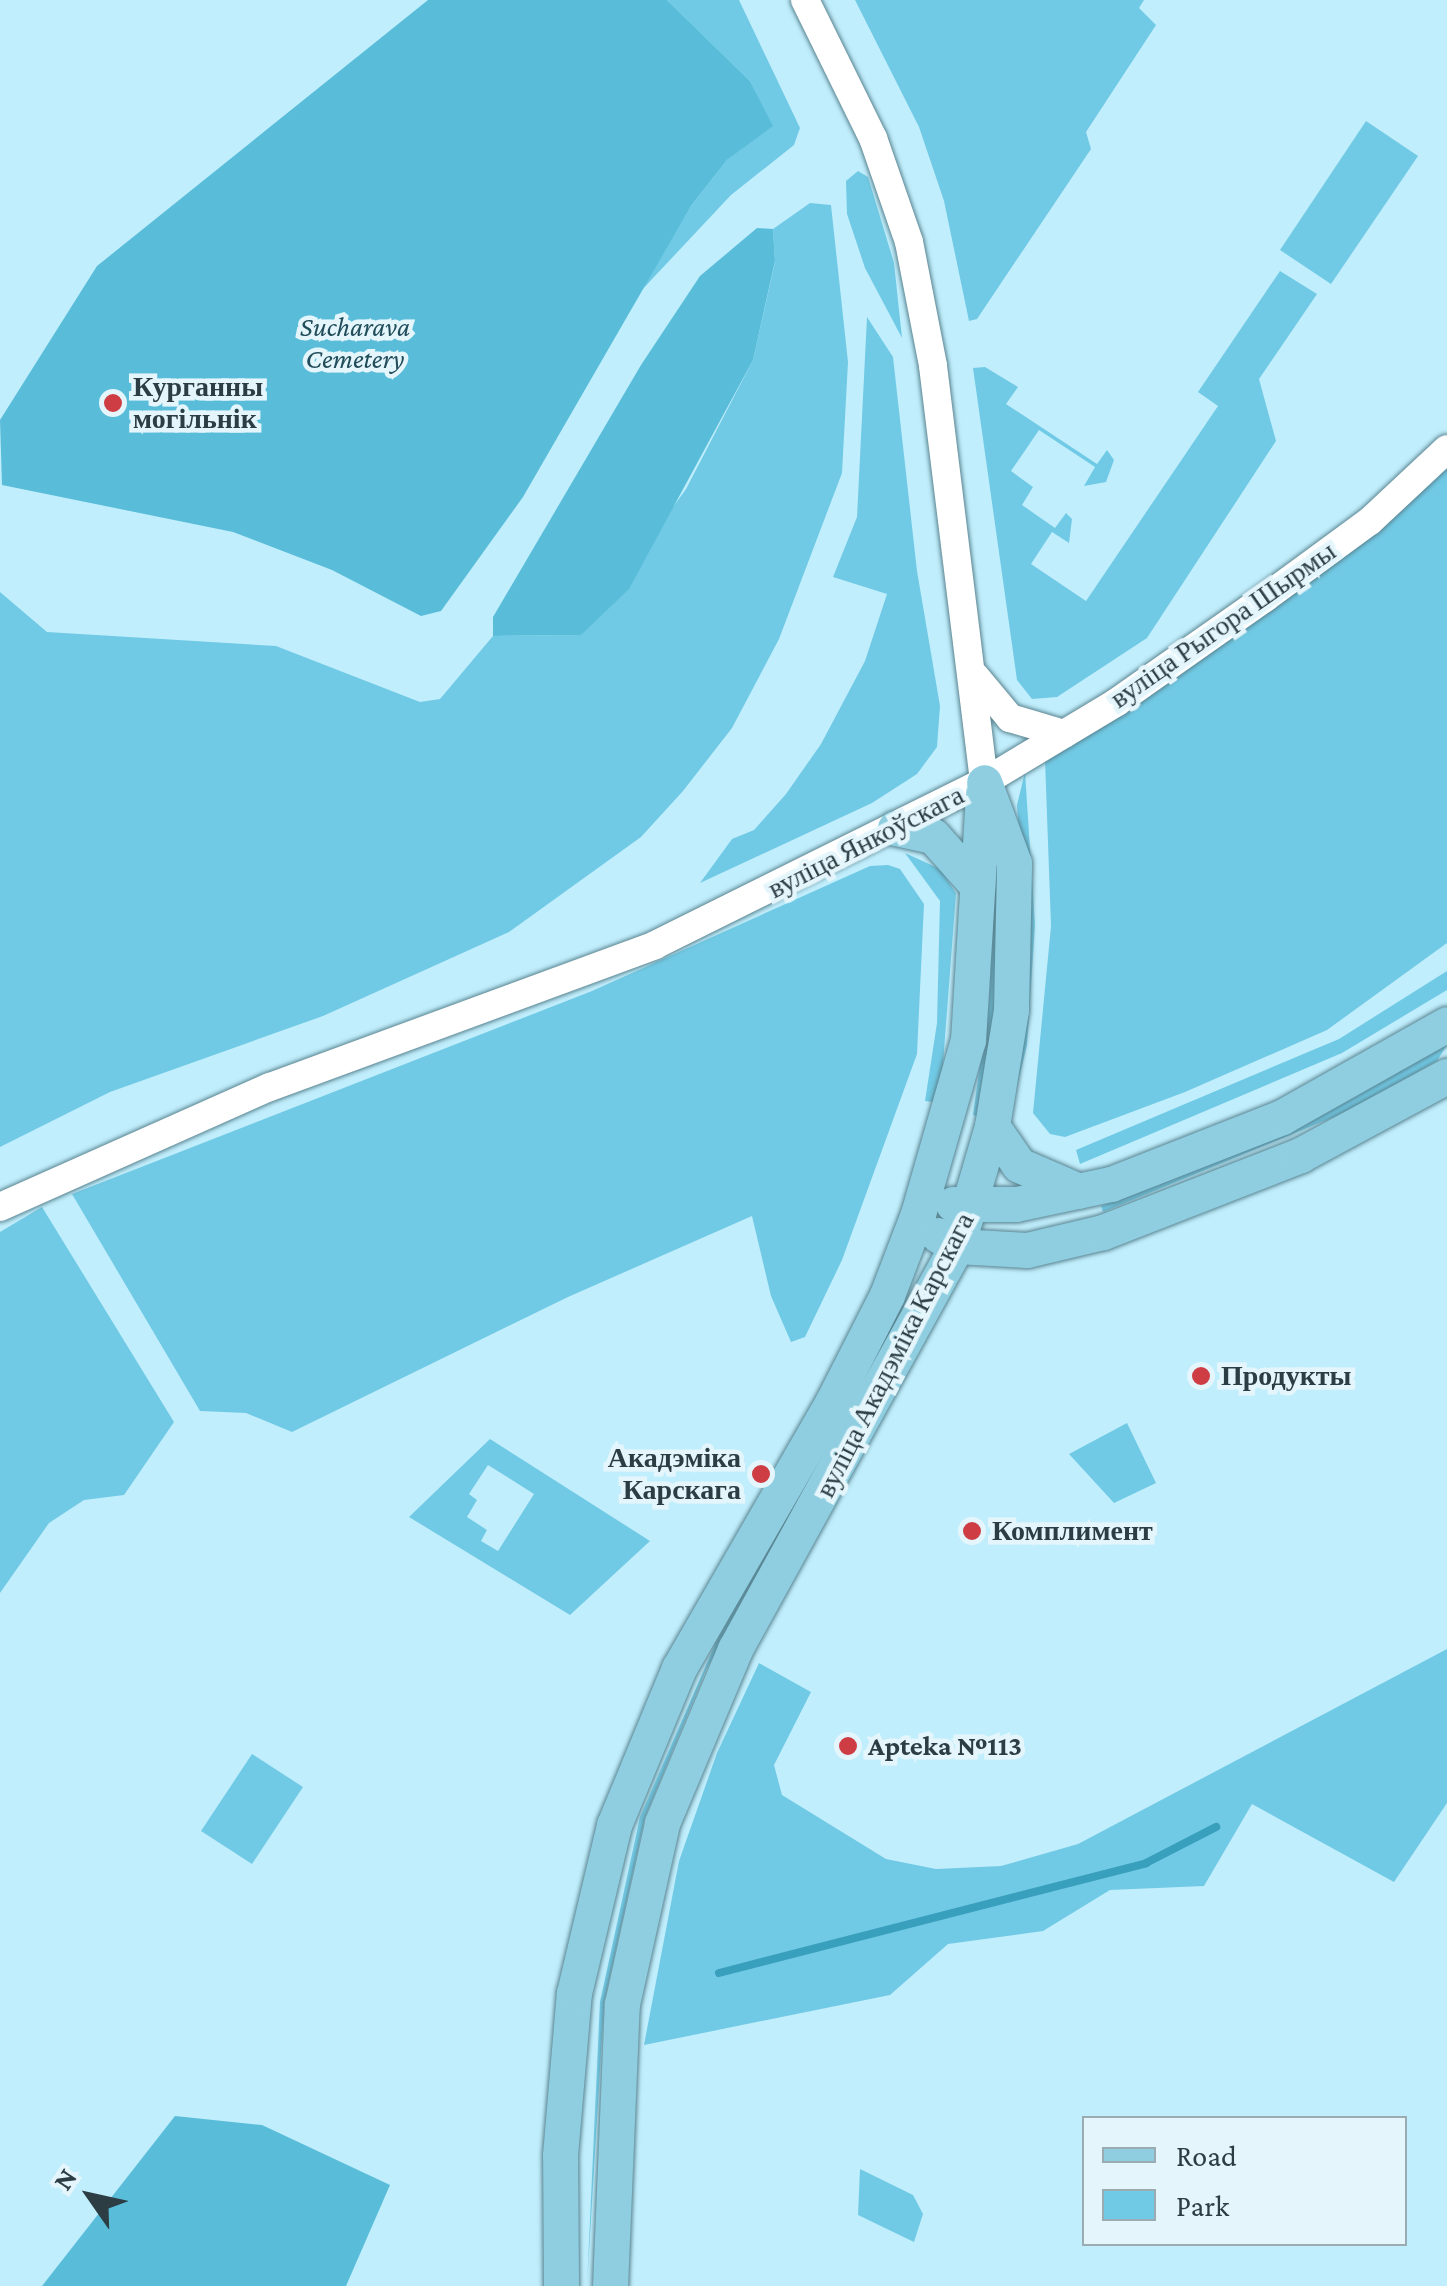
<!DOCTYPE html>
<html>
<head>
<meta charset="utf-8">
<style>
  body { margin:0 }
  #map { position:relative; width:1447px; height:2286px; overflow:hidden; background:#c1eefc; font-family:"Crimson Pro",serif }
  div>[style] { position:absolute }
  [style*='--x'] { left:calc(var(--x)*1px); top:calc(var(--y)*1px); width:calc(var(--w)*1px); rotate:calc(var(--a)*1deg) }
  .green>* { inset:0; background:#71cae5 }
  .forest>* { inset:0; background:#59bdda }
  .stream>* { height:8px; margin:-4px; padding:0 4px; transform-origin:4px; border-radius:4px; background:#389fbc }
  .roads { filter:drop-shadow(0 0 2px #598390) drop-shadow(0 0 2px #598390) }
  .minor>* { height:28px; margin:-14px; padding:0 14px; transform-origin:14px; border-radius:14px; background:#fff }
  .major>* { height:35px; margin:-17.5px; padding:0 17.5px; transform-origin:17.5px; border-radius:17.5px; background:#8fcee0 }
  .dots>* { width:28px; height:28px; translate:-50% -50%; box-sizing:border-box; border:5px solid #e4f6fc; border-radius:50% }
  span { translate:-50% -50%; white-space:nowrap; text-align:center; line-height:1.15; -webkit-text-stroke:9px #e4f6fc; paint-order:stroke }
  .park-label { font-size:28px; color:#214d5a; font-style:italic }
  .poi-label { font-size:28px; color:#2c3e44; font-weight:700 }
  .left { translate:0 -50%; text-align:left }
  .right { translate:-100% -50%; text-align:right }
  .street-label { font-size:28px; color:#2c3e44 }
  .legend { position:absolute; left:1082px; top:2116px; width:325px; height:130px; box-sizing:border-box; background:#e4f6fc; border:2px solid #9aacb2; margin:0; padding:12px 18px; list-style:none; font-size:30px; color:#2c3e44 }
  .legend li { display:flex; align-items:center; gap:20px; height:50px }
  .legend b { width:50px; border:2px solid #9aacb2 }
  .north { position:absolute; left:40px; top:2146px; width:100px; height:100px; -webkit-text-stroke:8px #e4f6fc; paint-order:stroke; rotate:304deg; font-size:28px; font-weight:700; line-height:40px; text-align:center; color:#2c3e44 }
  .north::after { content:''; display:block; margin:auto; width:35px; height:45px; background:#2c3e44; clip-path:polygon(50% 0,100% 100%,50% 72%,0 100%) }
</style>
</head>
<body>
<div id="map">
  <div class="green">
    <div style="clip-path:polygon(667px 0,739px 0,800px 128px,794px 145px,731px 195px,639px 293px,691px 206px,727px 160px,772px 126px,750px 81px)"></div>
    <div style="clip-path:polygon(855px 0,1144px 0,1139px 8px,1156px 25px,1086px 132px,1091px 149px,977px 319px,969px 321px,944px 201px,919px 127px)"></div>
    <div style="clip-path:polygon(1366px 121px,1418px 156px,1331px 284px,1280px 250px)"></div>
    <div style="clip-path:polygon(858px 171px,868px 177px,894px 263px,902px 338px,865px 268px,847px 214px,846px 181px)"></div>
    <div style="clip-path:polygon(810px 203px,831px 205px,848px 362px,842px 473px,779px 639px,732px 728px,683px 791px,641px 837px,509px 932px,323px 1016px,110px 1092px,0 1147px,0 592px,47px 632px,276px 646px,420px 702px,440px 699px,493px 636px,581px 635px,686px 489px,753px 360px,775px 262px,773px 229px)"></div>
    <div style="clip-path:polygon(1280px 271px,1317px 294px,1259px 379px,1276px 441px,1147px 638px,1057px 697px,1032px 699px,1017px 680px,973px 368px,985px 367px,1018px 387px,1006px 404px,1097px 464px,1107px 450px,1114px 460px,1106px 482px,1084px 486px,1095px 467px,1039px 430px,1011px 471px,1033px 487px,1022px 505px,1055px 528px,1066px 513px,1072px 519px,1069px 543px,1052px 532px,1031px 564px,1086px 601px,1218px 406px,1198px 392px)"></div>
    <div style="clip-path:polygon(867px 317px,893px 357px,917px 571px,940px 706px,937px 747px,917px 774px,872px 803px,700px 883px,732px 839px,754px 830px,786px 794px,821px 744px,865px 661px,887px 594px,833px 577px,857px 517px)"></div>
    <div style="clip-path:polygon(1447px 466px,1447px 943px,1327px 1030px,1185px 1092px,1065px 1137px,1050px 1134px,1033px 1113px,1051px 926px,1045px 760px)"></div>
    <div style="clip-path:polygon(1025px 772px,1035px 925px,1027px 1045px,1009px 1119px,1022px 873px,1017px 805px)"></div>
    <div style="clip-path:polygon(995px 837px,995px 1003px,978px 1116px,973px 1115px,989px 1001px)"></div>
    <div style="clip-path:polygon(905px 853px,940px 869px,956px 893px,940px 1103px,925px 1101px,937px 1023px,940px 901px)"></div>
    <div style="clip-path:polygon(888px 865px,900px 869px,924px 904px,917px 1054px,842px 1260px,805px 1337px,791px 1342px,771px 1296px,752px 1216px,568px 1297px,292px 1432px,246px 1413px,200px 1411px,72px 1194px,592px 991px,870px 866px)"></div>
    <div style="clip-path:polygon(1447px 971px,1447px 990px,1342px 1053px,1080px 1164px,1076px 1150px,1339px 1039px)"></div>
    <div style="clip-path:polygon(1447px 1045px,1437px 1061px,1346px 1112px,1103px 1212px,1101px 1206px,1288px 1133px)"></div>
    <div style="clip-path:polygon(42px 1207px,174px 1422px,124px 1495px,84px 1500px,49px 1523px,0 1593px,0 1232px)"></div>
    <div style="clip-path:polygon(899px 1315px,903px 1317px,706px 1670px,645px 1817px,604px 2003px,587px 2286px,600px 2002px,640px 1817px,717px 1640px)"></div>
    <div style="clip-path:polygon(1127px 1423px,1156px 1483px,1114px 1503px,1069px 1454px)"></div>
    <div style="clip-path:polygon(evenodd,490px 1439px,650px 1541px,570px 1615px,409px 1517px,490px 1439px,488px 1465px,534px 1494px,498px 1551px,481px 1541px,487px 1530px,467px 1517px,477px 1500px,469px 1494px,488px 1465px)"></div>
    <div style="clip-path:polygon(1447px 1649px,1447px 1803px,1394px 1882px,1252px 1804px,1204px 1886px,1110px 1890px,1043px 1931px,948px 1944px,890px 1995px,644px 2045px,679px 1861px,717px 1753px,759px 1663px,811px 1692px,774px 1765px,782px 1795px,886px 1859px,936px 1869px,1001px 1866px,1078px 1844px)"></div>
    <div style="clip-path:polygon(252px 1754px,303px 1787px,252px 1864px,201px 1831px)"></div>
    <div style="clip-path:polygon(860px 2169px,913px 2195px,923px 2214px,914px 2242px,858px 2215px)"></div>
  </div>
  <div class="forest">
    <div style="clip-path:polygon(428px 0,667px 0,750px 81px,773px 126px,727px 160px,691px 206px,523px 497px,441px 611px,421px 616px,332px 570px,233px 532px,2px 485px,0 420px,97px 266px)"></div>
    <div style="clip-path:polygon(757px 228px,773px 229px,775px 261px,753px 360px,629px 589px,581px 635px,493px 636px,493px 617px,641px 365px,700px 276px)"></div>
    <div style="clip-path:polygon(175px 2116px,262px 2125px,390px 2185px,346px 2286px,42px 2286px)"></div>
  </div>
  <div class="stream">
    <div style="--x:719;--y:1973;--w:441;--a:-14.4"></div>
    <div style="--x:1146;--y:1863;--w:79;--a:-27.2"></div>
  </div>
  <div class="roads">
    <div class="minor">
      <div style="--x:805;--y:0;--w:154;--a:63.8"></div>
      <div style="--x:873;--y:138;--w:110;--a:70.9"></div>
      <div style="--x:909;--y:242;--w:126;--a:79"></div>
      <div style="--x:933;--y:366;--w:419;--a:83"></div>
      <div style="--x:975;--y:676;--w:55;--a:50.2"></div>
      <div style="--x:1010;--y:718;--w:56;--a:16.5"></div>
      <div style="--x:0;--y:1207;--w:295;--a:-24"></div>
      <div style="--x:270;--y:1087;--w:410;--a:-20.2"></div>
      <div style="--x:655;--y:945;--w:367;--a:-26.4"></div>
      <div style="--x:984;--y:782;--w:155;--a:-31"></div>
      <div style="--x:1117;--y:702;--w:181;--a:-35.1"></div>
      <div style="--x:1265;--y:598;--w:130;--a:-36.3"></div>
      <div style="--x:1370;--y:521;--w:105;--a:-43.1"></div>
    </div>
    <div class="major">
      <div style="--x:895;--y:828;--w:39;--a:12"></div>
      <div style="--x:933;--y:836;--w:63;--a:48.2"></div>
      <div style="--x:992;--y:1126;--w:47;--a:55.3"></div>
      <div style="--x:1019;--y:1165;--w:65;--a:23.4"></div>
      <div style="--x:953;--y:1204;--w:63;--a:0"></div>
      <div style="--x:1016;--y:1204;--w:97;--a:-11.9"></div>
      <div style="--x:1111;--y:1184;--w:184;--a:-21.4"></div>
      <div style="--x:1282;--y:1117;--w:189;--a:-29.4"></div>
      <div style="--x:938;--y:1235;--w:22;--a:30"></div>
      <div style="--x:957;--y:1246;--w:70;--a:3.3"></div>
      <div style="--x:1027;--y:1250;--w:78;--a:-13.3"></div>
      <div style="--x:1103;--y:1232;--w:212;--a:-21.3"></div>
      <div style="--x:1300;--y:1155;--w:167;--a:-28.3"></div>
      <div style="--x:561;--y:2286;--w:131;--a:-90.4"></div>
      <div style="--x:560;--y:2155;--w:163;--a:-85.1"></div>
      <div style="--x:574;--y:1993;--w:173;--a:-76.6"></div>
      <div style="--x:614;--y:1825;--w:170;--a:-67.5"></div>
      <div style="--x:679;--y:1668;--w:306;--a:-60"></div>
      <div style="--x:832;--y:1403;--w:121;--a:-63"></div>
      <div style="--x:887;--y:1295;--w:87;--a:-69.1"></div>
      <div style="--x:918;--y:1214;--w:181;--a:-74"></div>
      <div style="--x:968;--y:1040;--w:247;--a:-86.5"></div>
      <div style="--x:610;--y:2286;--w:282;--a:-87.6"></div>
      <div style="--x:622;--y:2004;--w:185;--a:-77.5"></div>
      <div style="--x:662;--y:1823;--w:189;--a:-67.2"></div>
      <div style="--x:735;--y:1649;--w:460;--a:-61.2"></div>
      <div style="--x:957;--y:1246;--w:125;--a:-73.7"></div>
      <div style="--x:992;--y:1126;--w:118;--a:-80.7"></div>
      <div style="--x:1011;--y:1010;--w:147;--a:-88.8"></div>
      <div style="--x:1014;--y:863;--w:86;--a:-110.3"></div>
    </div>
  </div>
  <div class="dots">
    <div style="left:113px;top:403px;background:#cd3d43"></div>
    <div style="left:1201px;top:1376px;background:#cd3d43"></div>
    <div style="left:761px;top:1474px;background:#cd3d43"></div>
    <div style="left:972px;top:1531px;background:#cd3d43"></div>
    <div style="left:848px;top:1746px;background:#cd3d43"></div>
  </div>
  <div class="park-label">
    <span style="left:355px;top:343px">Sucharava<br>Cemetery</span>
  </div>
  <div class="poi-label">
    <span class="left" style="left:133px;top:403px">Курганны<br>могільнік</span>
    <span class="left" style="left:1221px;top:1376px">Продукты</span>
    <span class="right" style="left:741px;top:1474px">Акадэміка<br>Карскага</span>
    <span class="left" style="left:992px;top:1531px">Комплимент</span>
    <span class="left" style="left:868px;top:1746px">Apteka №113</span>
  </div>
  <div class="street-label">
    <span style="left:1223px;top:625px;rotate:-35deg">вуліца Рыгора Шырмы</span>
    <span style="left:866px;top:842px;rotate:-27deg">вуліца Янкоўскага</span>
    <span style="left:895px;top:1355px;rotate:-63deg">вуліца Акадэміка Карскага</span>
  </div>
  <ul class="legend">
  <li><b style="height:12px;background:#8fcee0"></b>Road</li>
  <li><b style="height:28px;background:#71cae5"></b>Park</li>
  </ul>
  <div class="north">N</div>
</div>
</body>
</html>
